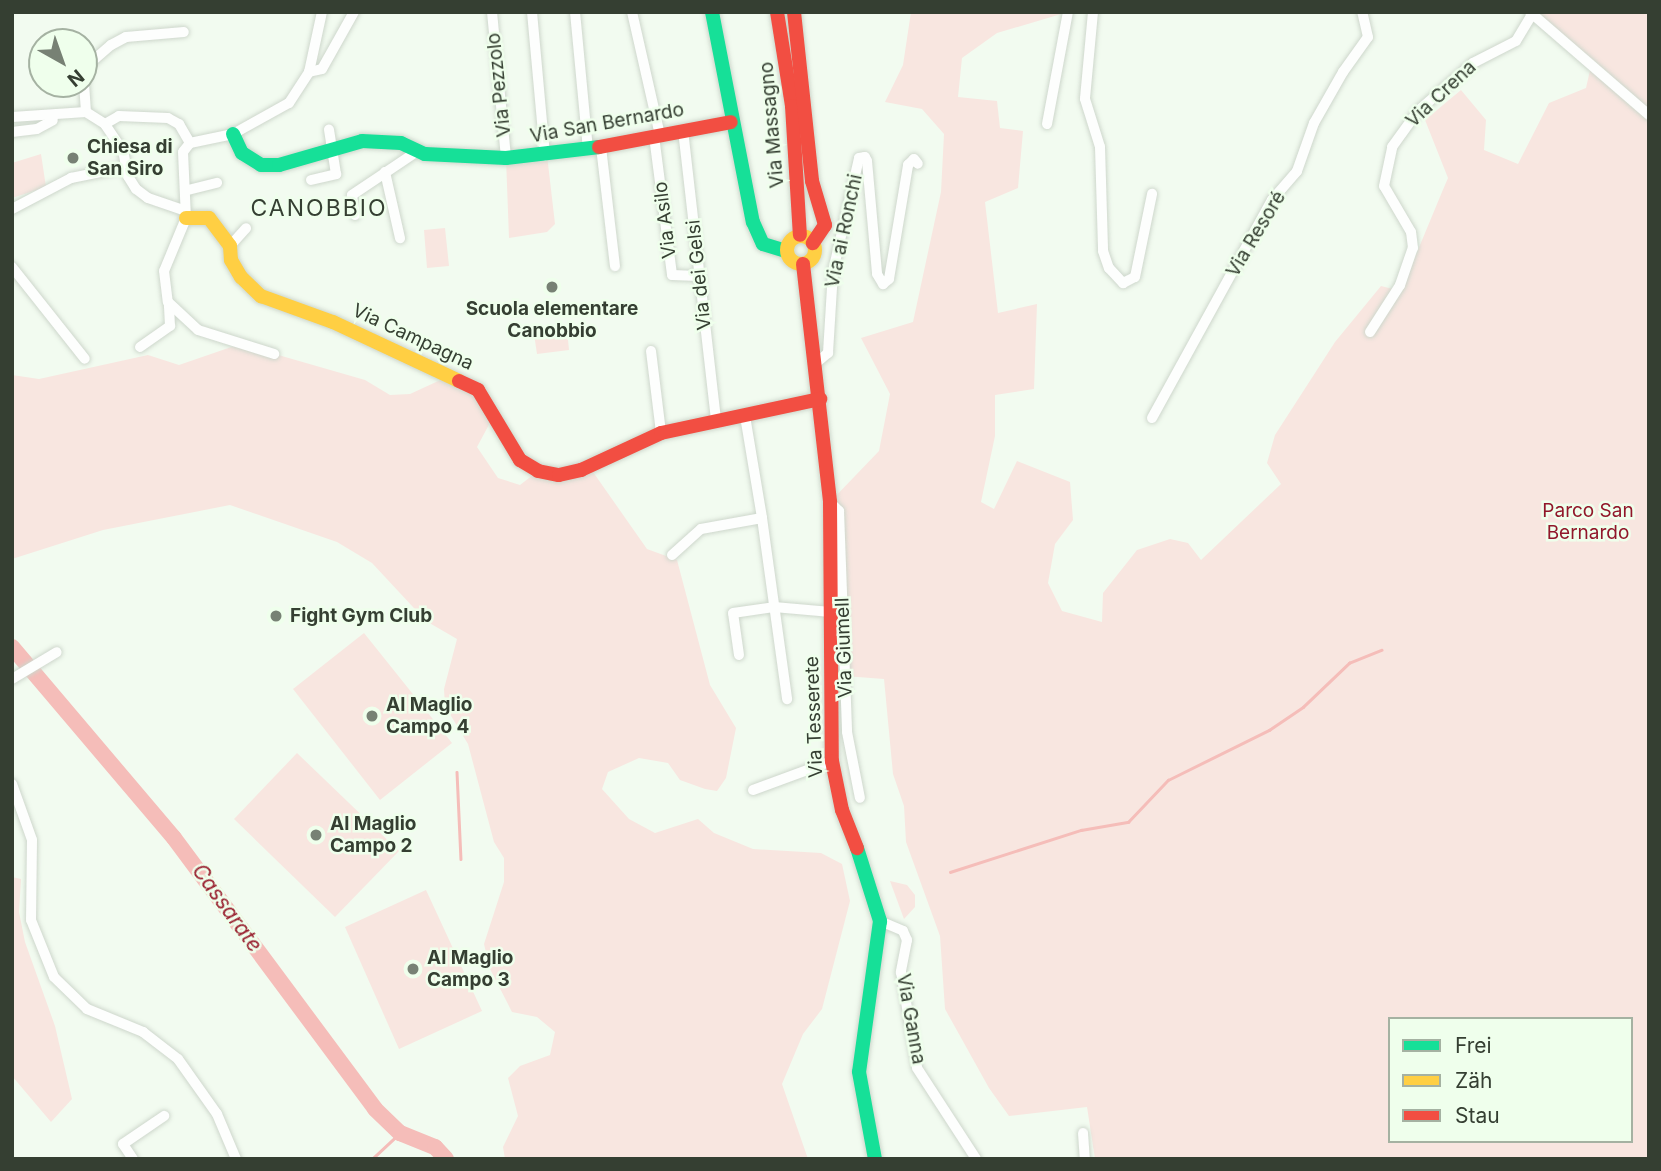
<!DOCTYPE html>
<html>
<head>
<meta charset="utf-8">
<style>
  body { margin:0 }
  #map { position:relative; width:1661px; height:1171px; overflow:hidden; background:#f2fbf0; font-family:Inter,sans-serif }
  div>[style] { position:absolute }
  [style*='--x'] { left:calc(var(--x)*1px); top:calc(var(--y)*1px); width:calc(var(--w)*1px); rotate:calc(var(--a)*1deg) }
  .green>* { inset:0; background:#f8e6e0 }
  .stream>* { height:2.5px; margin:-1.25px; padding:0 1.25px; transform-origin:1.25px; border-radius:1.25px; background:#f5bdb9 }
  .river>* { height:16px; margin:-8px; padding:0 8px; transform-origin:8px; border-radius:8px; background:#f5bdb9 }
  .roads { filter:drop-shadow(0 0 2px #ced7cc) drop-shadow(0 0 2px #ced7cc) }
  .street>* { height:10px; margin:-5px; padding:0 5px; transform-origin:5px; border-radius:5px; background:#fdfefd }
  .fast>* { height:14px; margin:-7px; padding:0 7px; transform-origin:7px; border-radius:7px; background:#16e098 }
  .slow>* { height:14px; margin:-7px; padding:0 7px; transform-origin:7px; border-radius:7px; background:#ffcf43 }
  .slow>.ring { margin:-7px; padding:0; box-sizing:content-box; background:none; border:14px solid #ffcf43; border-radius:50% }
  .jam>* { height:14px; margin:-7px; padding:0 7px; transform-origin:7px; border-radius:7px; background:#f24e42 }
  .dots>* { width:19px; height:19px; translate:-50% -50%; box-sizing:border-box; border:4px solid #efffec; border-radius:50% }
  span { translate:-50% -50%; white-space:nowrap; text-align:center; line-height:1.15; -webkit-text-stroke:5px #efffec; paint-order:stroke }
  .street-label { font-size:19px; color:#353f32 }
  .poi-label { font-size:19px; color:#353f32; font-weight:700 }
  .left { translate:0 -50%; text-align:left }
  .park-label { font-size:19px; color:#91172a }
  .water-label { font-size:21px; color:#992130; font-style:italic }
  .quarter-label { font-size:23px; color:#353f32; letter-spacing:2px }
  .frame { position:absolute; inset:0; border:14px solid #353f32; pointer-events:none }
  .legend { position:absolute; left:1388px; top:1017px; width:245px; height:126px; box-sizing:border-box; background:#efffec; border:2px solid #a5b2a2; margin:0; padding:9px 12px; list-style:none; font-size:21px; color:#353f32 }
  .legend li { display:flex; align-items:center; gap:14px; height:35px }
  .legend b { width:35px; border:2px solid #a5b2a2 }
  .north { position:absolute; left:28px; top:28px; width:70px; height:70px; box-sizing:border-box; background:#efffec; border:2px solid #a5b2a2; border-radius:50%; rotate:140deg; font-size:19px; font-weight:700; line-height:28px; text-align:center; color:#353f32 }
  .north::after { content:''; display:block; margin:auto; width:24px; height:32px; background:#778174; clip-path:polygon(50% 0,100% 100%,50% 72%,0 100%) }
</style>
</head>
<body>
<div id="map">
  <div class="green">
    <div style="clip-path:polygon(evenodd,911px 12px,1068px 12px,997px 33px,962px 58px,958px 97px,997px 101px,1000px 128px,1023px 131px,1018px 188px,985px 202px,998px 313px,1037px 304px,1034px 389px,995px 395px,995px 436px,981px 502px,994px 509px,1017px 461px,1070px 482px,1073px 520px,1055px 544px,1048px 583px,1062px 611px,1102px 622px,1103px 593px,1137px 550px,1170px 539px,1188px 543px,1201px 560px,1281px 484px,1267px 463px,1275px 435px,1335px 342px,1381px 286px,1401px 291px,1442px 192px,1448px 178px,1425px 120px,1461px 90px,1486px 120px,1484px 150px,1518px 164px,1549px 103px,1586px 88px,1591px 66px,1532px 14px,1649px 12px,1649px 1159px,1095px 1159px,1087px 1107px,1009px 1116px,989px 1088px,945px 1009px,940px 936px,906px 842px,904px 806px,893px 774px,884px 679px,831px 675px,830px 502px,879px 451px,890px 394px,861px 338px,913px 322px,941px 192px,944px 134px,922px 109px,885px 102px,903px 65px,911px 12px,1390px 1019px,1631px 1019px,1631px 1141px,1390px 1141px,1390px 1019px)"></div>
    <div style="clip-path:polygon(41px 154px,46px 187px,12px 198px,12px 163px)"></div>
    <div style="clip-path:polygon(547px 155px,555px 224px,547px 232px,509px 238px,506px 158px)"></div>
    <div style="clip-path:polygon(445px 228px,449px 266px,427px 268px,424px 230px)"></div>
    <div style="clip-path:polygon(567px 330px,569px 350px,537px 354px,534px 334px)"></div>
    <div style="clip-path:polygon(240px 344px,365px 380px,390px 395px,410px 394px,447px 377px,479px 396px,492px 419px,477px 447px,498px 478px,520px 485px,538px 471px,593px 472px,647px 549px,677px 560px,710px 685px,736px 728px,726px 778px,717px 791px,705px 789px,680px 780px,668px 763px,639px 758px,608px 772px,602px 789px,629px 819px,655px 833px,698px 819px,714px 833px,753px 849px,821px 853px,842px 864px,850px 901px,822px 1009px,803px 1034px,782px 1084px,808px 1159px,505px 1159px,503px 1147px,518px 1116px,508px 1078px,520px 1066px,550px 1055px,555px 1032px,537px 1017px,512px 1012px,490px 969px,484px 944px,504px 882px,504px 858px,494px 842px,468px 744px,445px 706px,444px 689px,457px 639px,426px 621px,372px 563px,337px 542px,230px 505px,103px 530px,12px 559px,12px 375px,39px 379px,148px 355px,179px 365px)"></div>
    <div style="clip-path:polygon(364px 633px,452px 743px,380px 800px,293px 689px)"></div>
    <div style="clip-path:polygon(297px 753px,399px 851px,335px 917px,234px 819px)"></div>
    <div style="clip-path:polygon(12px 877px,21px 879px,19px 912px,25px 942px,55px 1026px,72px 1099px,51px 1122px,12px 1076px)"></div>
    <div style="clip-path:polygon(890px 881px,907px 885px,915px 895px,915px 907px,904px 919px)"></div>
    <div style="clip-path:polygon(426px 890px,482px 1011px,399px 1049px,345px 927px)"></div>
  </div>
  <div class="stream">
    <div style="--x:457;--y:772;--w:87;--a:87.4"></div>
    <div style="--x:950;--y:872;--w:138;--a:-17.8"></div>
    <div style="--x:1081;--y:830;--w:48;--a:-9.7"></div>
    <div style="--x:1128;--y:822;--w:58;--a:-46.4"></div>
    <div style="--x:1168;--y:780;--w:113;--a:-26.3"></div>
    <div style="--x:1269;--y:730;--w:41;--a:-34.1"></div>
    <div style="--x:1303;--y:707;--w:64;--a:-43.7"></div>
    <div style="--x:1349;--y:663;--w:35;--a:-22"></div>
    <div style="--x:372;--y:1159;--w:38;--a:-43"></div>
    <div style="--x:452;--y:1159;--w:3;--a:-18"></div>
  </div>
  <div class="river">
    <div style="--x:12;--y:647;--w:250;--a:49.7"></div>
    <div style="--x:174;--y:838;--w:337;--a:53.4"></div>
    <div style="--x:375;--y:1109;--w:35;--a:44"></div>
    <div style="--x:400;--y:1133;--w:38;--a:22"></div>
    <div style="--x:435;--y:1147;--w:16;--a:47"></div>
  </div>
  <div class="roads">
    <div class="street">
      <div style="--x:492;--y:12;--w:147;--a:84.5"></div>
      <div style="--x:532;--y:12;--w:144;--a:84.8"></div>
      <div style="--x:575;--y:12;--w:138;--a:84.6"></div>
      <div style="--x:632;--y:12;--w:126;--a:77.2"></div>
      <div style="--x:1093;--y:12;--w:87;--a:95.3"></div>
      <div style="--x:1085;--y:99;--w:50;--a:72.6"></div>
      <div style="--x:1100;--y:147;--w:104;--a:88.3"></div>
      <div style="--x:1103;--y:251;--w:18;--a:71"></div>
      <div style="--x:1109;--y:268;--w:21;--a:47"></div>
      <div style="--x:1123;--y:283;--w:13;--a:-27"></div>
      <div style="--x:1135;--y:277;--w:85;--a:-78.4"></div>
      <div style="--x:1530;--y:12;--w:157;--a:40.9"></div>
      <div style="--x:309;--y:72;--w:13;--a:-13"></div>
      <div style="--x:322;--y:69;--w:65;--a:-60.7"></div>
      <div style="--x:12;--y:117;--w:74;--a:-3.9"></div>
      <div style="--x:105;--y:124;--w:16;--a:-30"></div>
      <div style="--x:119;--y:116;--w:49;--a:2.3"></div>
      <div style="--x:168;--y:118;--w:13;--a:29"></div>
      <div style="--x:179;--y:124;--w:22;--a:60"></div>
      <div style="--x:1047;--y:124;--w:114;--a:-79.4"></div>
      <div style="--x:683;--y:130;--w:293;--a:83.5"></div>
      <div style="--x:12;--y:132;--w:25;--a:-7"></div>
      <div style="--x:37;--y:129;--w:18;--a:-29"></div>
      <div style="--x:654;--y:136;--w:140;--a:82.6"></div>
      <div style="--x:672;--y:275;--w:26;--a:2"></div>
      <div style="--x:190;--y:143;--w:11;--a:128"></div>
      <div style="--x:183;--y:152;--w:66;--a:87.4"></div>
      <div style="--x:186;--y:218;--w:57;--a:112.5"></div>
      <div style="--x:164;--y:271;--w:31;--a:83"></div>
      <div style="--x:168;--y:302;--w:41;--a:43"></div>
      <div style="--x:198;--y:330;--w:80;--a:17.5"></div>
      <div style="--x:190;--y:143;--w:44;--a:-11.8"></div>
      <div style="--x:233;--y:134;--w:64;--a:-29"></div>
      <div style="--x:289;--y:103;--w:37;--a:-57"></div>
      <div style="--x:309;--y:72;--w:61;--a:-77.8"></div>
      <div style="--x:601;--y:147;--w:120;--a:83.3"></div>
      <div style="--x:385;--y:172;--w:68;--a:77.2"></div>
      <div style="--x:311;--y:180;--w:26;--a:-13"></div>
      <div style="--x:336;--y:174;--w:45;--a:-99"></div>
      <div style="--x:188;--y:190;--w:30;--a:-14"></div>
      <div style="--x:12;--y:209;--w:67;--a:-27.7"></div>
      <div style="--x:71;--y:178;--w:55;--a:-11.5"></div>
      <div style="--x:183;--y:210;--w:37;--a:-161"></div>
      <div style="--x:148;--y:198;--w:15;--a:-143"></div>
      <div style="--x:136;--y:189;--w:15;--a:-122"></div>
      <div style="--x:128;--y:176;--w:25;--a:-101"></div>
      <div style="--x:123;--y:151;--w:32;--a:-124"></div>
      <div style="--x:105;--y:124;--w:22;--a:-148"></div>
      <div style="--x:86;--y:112;--w:28;--a:-94"></div>
      <div style="--x:84;--y:84;--w:21;--a:-76"></div>
      <div style="--x:89;--y:64;--w:29;--a:-41"></div>
      <div style="--x:111;--y:45;--w:17;--a:-28"></div>
      <div style="--x:126;--y:37;--w:58;--a:-4.9"></div>
      <div style="--x:355;--y:215;--w:20;--a:-99"></div>
      <div style="--x:352;--y:195;--w:77;--a:-33.9"></div>
      <div style="--x:230;--y:246;--w:24;--a:-48"></div>
      <div style="--x:12;--y:267;--w:117;--a:51.6"></div>
      <div style="--x:1370;--y:332;--w:56;--a:-57.4"></div>
      <div style="--x:1400;--y:285;--w:39;--a:-71"></div>
      <div style="--x:1413;--y:248;--w:16;--a:-97"></div>
      <div style="--x:1411;--y:232;--w:53;--a:-120.4"></div>
      <div style="--x:1384;--y:186;--w:40;--a:-78"></div>
      <div style="--x:1392;--y:147;--w:44;--a:-54.2"></div>
      <div style="--x:1418;--y:111;--w:73;--a:-41.1"></div>
      <div style="--x:1473;--y:63;--w:48;--a:-27.1"></div>
      <div style="--x:1516;--y:41;--w:31;--a:-59"></div>
      <div style="--x:140;--y:347;--w:37;--a:-35"></div>
      <div style="--x:170;--y:326;--w:21;--a:-93"></div>
      <div style="--x:651;--y:351;--w:83;--a:83"></div>
      <div style="--x:816;--y:363;--w:16;--a:-40"></div>
      <div style="--x:828;--y:353;--w:82;--a:-86.5"></div>
      <div style="--x:833;--y:271;--w:116;--a:-77"></div>
      <div style="--x:859;--y:158;--w:6;--a:-9"></div>
      <div style="--x:865;--y:157;--w:4;--a:63"></div>
      <div style="--x:867;--y:161;--w:113;--a:84.9"></div>
      <div style="--x:877;--y:274;--w:12;--a:59"></div>
      <div style="--x:883;--y:284;--w:8;--a:-40"></div>
      <div style="--x:889;--y:279;--w:116;--a:-80.5"></div>
      <div style="--x:908;--y:165;--w:8;--a:-45"></div>
      <div style="--x:914;--y:159;--w:6;--a:51"></div>
      <div style="--x:745;--y:416;--w:103;--a:80.5"></div>
      <div style="--x:1152;--y:418;--w:249;--a:-61.2"></div>
      <div style="--x:1272;--y:200;--w:38;--a:-49"></div>
      <div style="--x:1297;--y:171;--w:51;--a:-70.5"></div>
      <div style="--x:1314;--y:123;--w:59;--a:-60.4"></div>
      <div style="--x:1343;--y:72;--w:43;--a:-54.5"></div>
      <div style="--x:1368;--y:37;--w:26;--a:-103"></div>
      <div style="--x:830;--y:502;--w:13;--a:45"></div>
      <div style="--x:839;--y:511;--w:221;--a:87.9"></div>
      <div style="--x:847;--y:732;--w:67;--a:78.9"></div>
      <div style="--x:672;--y:555;--w:39;--a:-42"></div>
      <div style="--x:701;--y:529;--w:62;--a:-10.2"></div>
      <div style="--x:762;--y:518;--w:183;--a:82.1"></div>
      <div style="--x:739;--y:655;--w:42;--a:-98.1"></div>
      <div style="--x:733;--y:613;--w:41;--a:-8.3"></div>
      <div style="--x:774;--y:607;--w:57;--a:5"></div>
      <div style="--x:12;--y:679;--w:52;--a:-31"></div>
      <div style="--x:12;--y:784;--w:59;--a:70.3"></div>
      <div style="--x:32;--y:840;--w:80;--a:90.7"></div>
      <div style="--x:31;--y:920;--w:61;--a:68"></div>
      <div style="--x:54;--y:977;--w:46;--a:44.1"></div>
      <div style="--x:87;--y:1009;--w:61;--a:22.3"></div>
      <div style="--x:143;--y:1032;--w:44;--a:37.6"></div>
      <div style="--x:178;--y:1059;--w:67;--a:54.7"></div>
      <div style="--x:217;--y:1114;--w:49;--a:67.1"></div>
      <div style="--x:753;--y:790;--w:84;--a:-20.2"></div>
      <div style="--x:880;--y:921;--w:25;--a:23"></div>
      <div style="--x:903;--y:931;--w:10;--a:66"></div>
      <div style="--x:907;--y:940;--w:33;--a:101"></div>
      <div style="--x:901;--y:972;--w:97;--a:80.5"></div>
      <div style="--x:917;--y:1068;--w:108;--a:57"></div>
      <div style="--x:1083;--y:1133;--w:26;--a:86"></div>
      <div style="--x:133;--y:1159;--w:18;--a:-124"></div>
      <div style="--x:123;--y:1144;--w:50;--a:-34.3"></div>
    </div>
    <div class="fast">
      <div style="--x:712;--y:12;--w:214;--a:79"></div>
      <div style="--x:753;--y:222;--w:24;--a:66"></div>
      <div style="--x:763;--y:244;--w:24;--a:17"></div>
      <div style="--x:233;--y:134;--w:21;--a:65"></div>
      <div style="--x:242;--y:153;--w:22;--a:32"></div>
      <div style="--x:261;--y:165;--w:18;--a:0"></div>
      <div style="--x:279;--y:165;--w:86;--a:-16.1"></div>
      <div style="--x:362;--y:141;--w:39;--a:3"></div>
      <div style="--x:401;--y:143;--w:26;--a:25"></div>
      <div style="--x:425;--y:154;--w:81;--a:2.8"></div>
      <div style="--x:506;--y:158;--w:94;--a:-6.7"></div>
      <div style="--x:857;--y:848;--w:77;--a:72.5"></div>
      <div style="--x:880;--y:921;--w:152;--a:97.9"></div>
      <div style="--x:859;--y:1072;--w:88;--a:79.6"></div>
    </div>
    <div class="slow">
      <div style="--x:186;--y:218;--w:23;--a:0"></div>
      <div style="--x:209;--y:218;--w:35;--a:53"></div>
      <div style="--x:230;--y:246;--w:14;--a:86"></div>
      <div style="--x:231;--y:260;--w:20;--a:60"></div>
      <div style="--x:241;--y:277;--w:28;--a:44"></div>
      <div style="--x:261;--y:296;--w:77;--a:19.9"></div>
      <div style="--x:333;--y:322;--w:139;--a:25.1"></div>
      <div class="ring" style="left:787px;top:236px;width:14px;height:14px"></div>
    </div>
    <div class="jam">
      <div style="--x:777;--y:12;--w:95;--a:80.9"></div>
      <div style="--x:792;--y:106;--w:129;--a:86.5"></div>
      <div style="--x:794;--y:12;--w:170;--a:83.9"></div>
      <div style="--x:812;--y:181;--w:46;--a:73.5"></div>
      <div style="--x:825;--y:225;--w:22;--a:124"></div>
      <div style="--x:599;--y:147;--w:134;--a:-10.7"></div>
      <div style="--x:803;--y:264;--w:240;--a:83.5"></div>
      <div style="--x:830;--y:502;--w:259;--a:89.6"></div>
      <div style="--x:832;--y:761;--w:50;--a:78.5"></div>
      <div style="--x:842;--y:810;--w:41;--a:68.5"></div>
      <div style="--x:459;--y:381;--w:21;--a:25"></div>
      <div style="--x:478;--y:390;--w:82;--a:59"></div>
      <div style="--x:520;--y:460;--w:21;--a:31"></div>
      <div style="--x:538;--y:471;--w:21;--a:11"></div>
      <div style="--x:559;--y:475;--w:23;--a:-13"></div>
      <div style="--x:581;--y:470;--w:88;--a:-24.8"></div>
      <div style="--x:661;--y:433;--w:163;--a:-12.1"></div>
    </div>
  </div>
  <div class="dots">
    <div style="left:73px;top:158px;background:#778174"></div>
    <div style="left:552px;top:287px;background:#778174"></div>
    <div style="left:276px;top:616px;background:#778174"></div>
    <div style="left:372px;top:716px;background:#778174"></div>
    <div style="left:316px;top:835px;background:#778174"></div>
    <div style="left:413px;top:969px;background:#778174"></div>
  </div>
  <div class="street-label">
    <span style="left:499px;top:85px;rotate:-96deg">Via Pezzolo</span>
    <span style="left:1441px;top:94px;rotate:-43deg">Via Crena</span>
    <span style="left:607px;top:123px;rotate:-10deg">Via San Bernardo</span>
    <span style="left:772px;top:125px;rotate:-95deg">Via Massagno</span>
    <span style="left:665px;top:220px;rotate:-97deg">Via Asilo</span>
    <span style="left:844px;top:231px;rotate:-78deg">Via ai Ronchi</span>
    <span style="left:1256px;top:234px;rotate:-59deg">Via Resoré</span>
    <span style="left:699px;top:275px;rotate:-96deg">Via dei Gelsi</span>
    <span style="left:413px;top:337px;rotate:25deg">Via Campagna</span>
    <span style="left:844px;top:648px;rotate:-92deg">Via Giumell</span>
    <span style="left:814px;top:717px;rotate:-92deg">Via Tesserete</span>
    <span style="left:911px;top:1019px;rotate:80deg">Via Ganna</span>
  </div>
  <div class="poi-label">
    <span class="left" style="left:87px;top:158px">Chiesa di<br>San Siro</span>
    <span style="left:552px;top:320px">Scuola elementare<br>Canobbio</span>
    <span class="left" style="left:290px;top:616px">Fight Gym Club</span>
    <span class="left" style="left:386px;top:716px">Al Maglio<br>Campo 4</span>
    <span class="left" style="left:330px;top:835px">Al Maglio<br>Campo 2</span>
    <span class="left" style="left:427px;top:969px">Al Maglio<br>Campo 3</span>
  </div>
  <div class="park-label">
    <span style="left:1588px;top:522px">Parco San<br>Bernardo</span>
  </div>
  <div class="water-label">
    <span style="left:227px;top:908px;rotate:54deg">Cassarate</span>
  </div>
  <div class="quarter-label">
    <span style="left:319px;top:208px">CANOBBIO</span>
  </div>
  <div class="frame"></div>
  <ul class="legend">
  <li><b style="height:9px;background:#16e098"></b>Frei</li>
  <li><b style="height:9px;background:#ffcf43"></b>Zäh</li>
  <li><b style="height:9px;background:#f24e42"></b>Stau</li>
  </ul>
  <div class="north">N</div>
</div>
</body>
</html>
